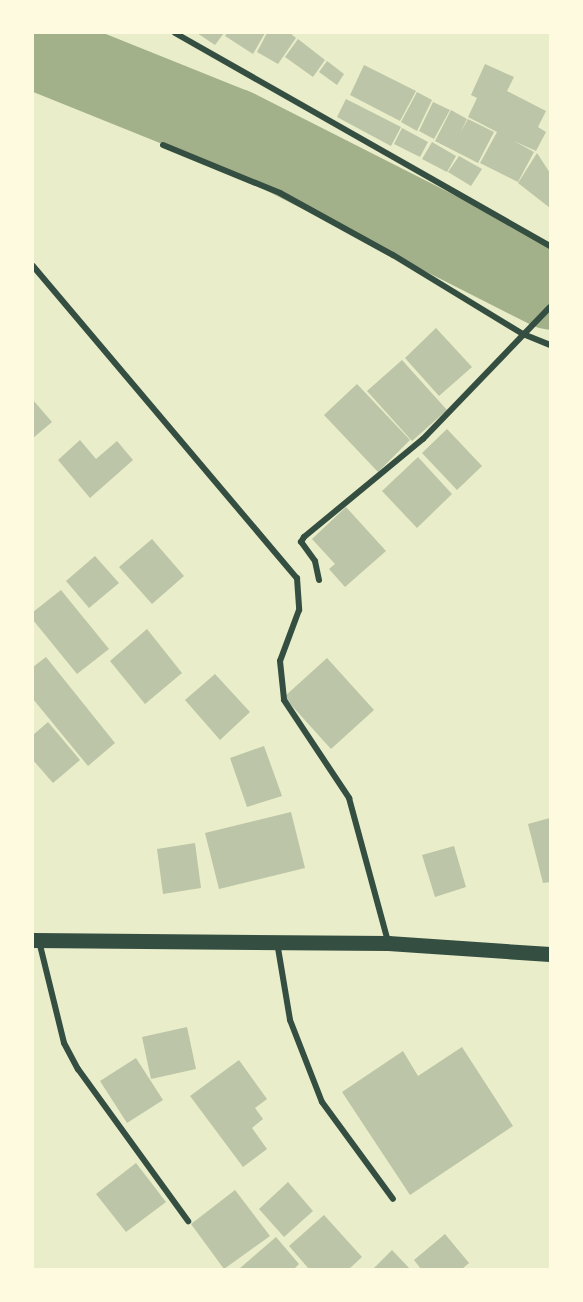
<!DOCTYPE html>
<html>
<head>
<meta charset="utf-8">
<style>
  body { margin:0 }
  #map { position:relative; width:583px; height:1302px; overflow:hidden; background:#e9edc9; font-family:"Source Serif 4",serif }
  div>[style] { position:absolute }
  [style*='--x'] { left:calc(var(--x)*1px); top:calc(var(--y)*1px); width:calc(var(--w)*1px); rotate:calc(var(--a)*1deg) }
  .river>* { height:81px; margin:-40.5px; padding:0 40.5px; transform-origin:40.5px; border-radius:40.5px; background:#a3b18a }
  .building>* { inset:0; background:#bcc5a7 }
  .minor>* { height:6px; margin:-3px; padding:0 3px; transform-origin:3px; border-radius:3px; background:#344e41 }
  .primary>* { height:15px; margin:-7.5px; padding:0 7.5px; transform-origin:7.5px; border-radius:7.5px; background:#344e41 }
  span { translate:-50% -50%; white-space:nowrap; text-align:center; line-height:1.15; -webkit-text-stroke:4.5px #fefae0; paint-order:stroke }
  .frame { position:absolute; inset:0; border:34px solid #fefae0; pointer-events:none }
</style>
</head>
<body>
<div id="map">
  <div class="river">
    <div style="--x:33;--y:48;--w:218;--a:21.9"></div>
    <div style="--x:235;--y:129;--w:353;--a:26.9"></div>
  </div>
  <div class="building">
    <div style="clip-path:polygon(197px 33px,224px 33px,215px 45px)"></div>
    <div style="clip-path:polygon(227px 33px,265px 33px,253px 54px,225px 36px)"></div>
    <div style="clip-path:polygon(267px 33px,290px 33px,296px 38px,278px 64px,257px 52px)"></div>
    <div style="clip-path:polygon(298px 39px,325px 60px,313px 77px,285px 57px)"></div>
    <div style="clip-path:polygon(327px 61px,344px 74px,337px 85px,319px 72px)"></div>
    <div style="clip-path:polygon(485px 64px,514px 77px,507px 91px,546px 111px,538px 127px,546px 132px,536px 151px,514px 141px,534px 152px,518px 182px,480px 163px,497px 132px,468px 117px,477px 98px,471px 95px)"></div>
    <div style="clip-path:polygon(364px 65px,416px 91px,400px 121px,350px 95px)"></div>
    <div style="clip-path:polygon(417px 92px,432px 100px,417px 131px,401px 122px)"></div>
    <div style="clip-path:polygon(346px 99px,401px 127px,391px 146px,337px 117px)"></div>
    <div style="clip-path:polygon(433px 102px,450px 110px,434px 139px,419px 131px)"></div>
    <div style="clip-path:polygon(451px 110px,467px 119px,460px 133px,468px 119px,494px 132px,478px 163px,435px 141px)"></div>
    <div style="clip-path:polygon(402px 128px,428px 142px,420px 157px,394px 144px)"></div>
    <div style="clip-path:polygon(432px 142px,456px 156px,447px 172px,422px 159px)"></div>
    <div style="clip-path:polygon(537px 153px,550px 173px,550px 208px,518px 183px)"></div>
    <div style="clip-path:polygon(459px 156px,482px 169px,471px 186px,448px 172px)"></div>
    <div style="clip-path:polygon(436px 328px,472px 367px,439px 396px,405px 358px)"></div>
    <div style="clip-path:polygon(402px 360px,447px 410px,412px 441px,367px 391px)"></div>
    <div style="clip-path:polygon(357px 384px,410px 440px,378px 472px,324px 415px)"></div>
    <div style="clip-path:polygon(33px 400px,52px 422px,33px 438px)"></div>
    <div style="clip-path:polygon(447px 429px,482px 466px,457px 490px,422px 453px)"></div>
    <div style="clip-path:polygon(80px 440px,96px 459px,117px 441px,133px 460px,90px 498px,58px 460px)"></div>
    <div style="clip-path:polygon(418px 457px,452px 494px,417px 528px,382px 491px)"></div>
    <div style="clip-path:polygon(346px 507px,386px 551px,345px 587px,329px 569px,335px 564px,312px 539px)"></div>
    <div style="clip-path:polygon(152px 539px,184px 576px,152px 604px,119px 567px)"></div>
    <div style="clip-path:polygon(95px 556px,119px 583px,89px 608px,66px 581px)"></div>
    <div style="clip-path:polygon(61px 590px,109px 649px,77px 674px,33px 620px,33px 612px)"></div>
    <div style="clip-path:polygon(147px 629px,182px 673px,145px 704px,110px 661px)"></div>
    <div style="clip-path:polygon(46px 657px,115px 743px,88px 766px,33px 699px,33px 667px)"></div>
    <div style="clip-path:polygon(327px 658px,374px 710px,331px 749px,284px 697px)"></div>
    <div style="clip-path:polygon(215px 674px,250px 712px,220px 740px,185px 700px)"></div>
    <div style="clip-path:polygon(48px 722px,80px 760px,53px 783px,33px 760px,33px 735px)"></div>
    <div style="clip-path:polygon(264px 746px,282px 796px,247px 807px,230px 758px)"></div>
    <div style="clip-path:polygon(291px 812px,305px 868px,219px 889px,205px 833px)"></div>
    <div style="clip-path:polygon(550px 818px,550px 882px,543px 883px,528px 824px)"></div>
    <div style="clip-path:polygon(195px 843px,201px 888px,163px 894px,157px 849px)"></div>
    <div style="clip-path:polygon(454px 846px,466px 887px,435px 897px,422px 855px)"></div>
    <div style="clip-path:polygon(187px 1027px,196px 1069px,151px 1079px,142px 1037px)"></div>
    <div style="clip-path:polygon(462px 1047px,513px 1126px,410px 1195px,342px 1092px,403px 1051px,418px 1076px)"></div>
    <div style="clip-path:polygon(136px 1058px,163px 1100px,127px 1123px,100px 1081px)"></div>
    <div style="clip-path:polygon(239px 1060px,267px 1099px,255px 1108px,263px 1119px,252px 1128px,267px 1149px,243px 1167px,190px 1096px)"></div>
    <div style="clip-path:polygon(136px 1163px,166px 1202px,126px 1232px,96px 1194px)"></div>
    <div style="clip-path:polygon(288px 1182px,313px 1211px,284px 1237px,259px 1209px)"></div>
    <div style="clip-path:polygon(235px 1190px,270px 1236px,224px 1269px,191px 1224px)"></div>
    <div style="clip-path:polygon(324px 1215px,362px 1257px,349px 1269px,309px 1269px,289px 1246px)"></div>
    <div style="clip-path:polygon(445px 1234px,469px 1263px,462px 1269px,421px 1269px,414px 1260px)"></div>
    <div style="clip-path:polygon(276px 1237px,299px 1264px,294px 1269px,239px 1269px)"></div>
    <div style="clip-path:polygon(392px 1250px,410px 1269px,373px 1269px)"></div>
  </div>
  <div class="minor">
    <div style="--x:175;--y:33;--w:431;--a:29.6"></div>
    <div style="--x:163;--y:145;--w:126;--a:22.3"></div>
    <div style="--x:280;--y:193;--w:129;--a:28.8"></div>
    <div style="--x:393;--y:255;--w:152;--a:31.3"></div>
    <div style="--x:523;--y:334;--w:29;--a:22"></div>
    <div style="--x:33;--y:266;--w:409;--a:49.8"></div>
    <div style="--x:297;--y:578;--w:32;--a:86"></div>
    <div style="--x:299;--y:610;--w:54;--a:110.4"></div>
    <div style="--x:280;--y:661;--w:39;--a:84"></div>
    <div style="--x:284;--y:700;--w:118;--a:56.4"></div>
    <div style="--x:349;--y:798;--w:149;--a:74.8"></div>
    <div style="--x:319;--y:580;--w:19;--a:-102"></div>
    <div style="--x:315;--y:561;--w:24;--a:-126"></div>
    <div style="--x:301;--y:542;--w:6;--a:-59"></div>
    <div style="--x:304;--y:537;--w:154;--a:-39.5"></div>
    <div style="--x:423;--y:439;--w:183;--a:-46.1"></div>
    <div style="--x:39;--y:941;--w:105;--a:76.2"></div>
    <div style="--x:64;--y:1043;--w:30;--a:62"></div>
    <div style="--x:78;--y:1069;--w:188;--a:54.1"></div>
    <div style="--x:277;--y:942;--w:79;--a:80.5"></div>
    <div style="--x:290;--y:1020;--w:88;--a:68.7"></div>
    <div style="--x:322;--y:1102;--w:120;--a:53.8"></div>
  </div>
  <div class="primary">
    <div style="--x:33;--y:940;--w:355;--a:0.5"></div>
    <div style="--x:388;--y:943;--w:162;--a:3.9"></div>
  </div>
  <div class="frame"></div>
</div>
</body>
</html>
